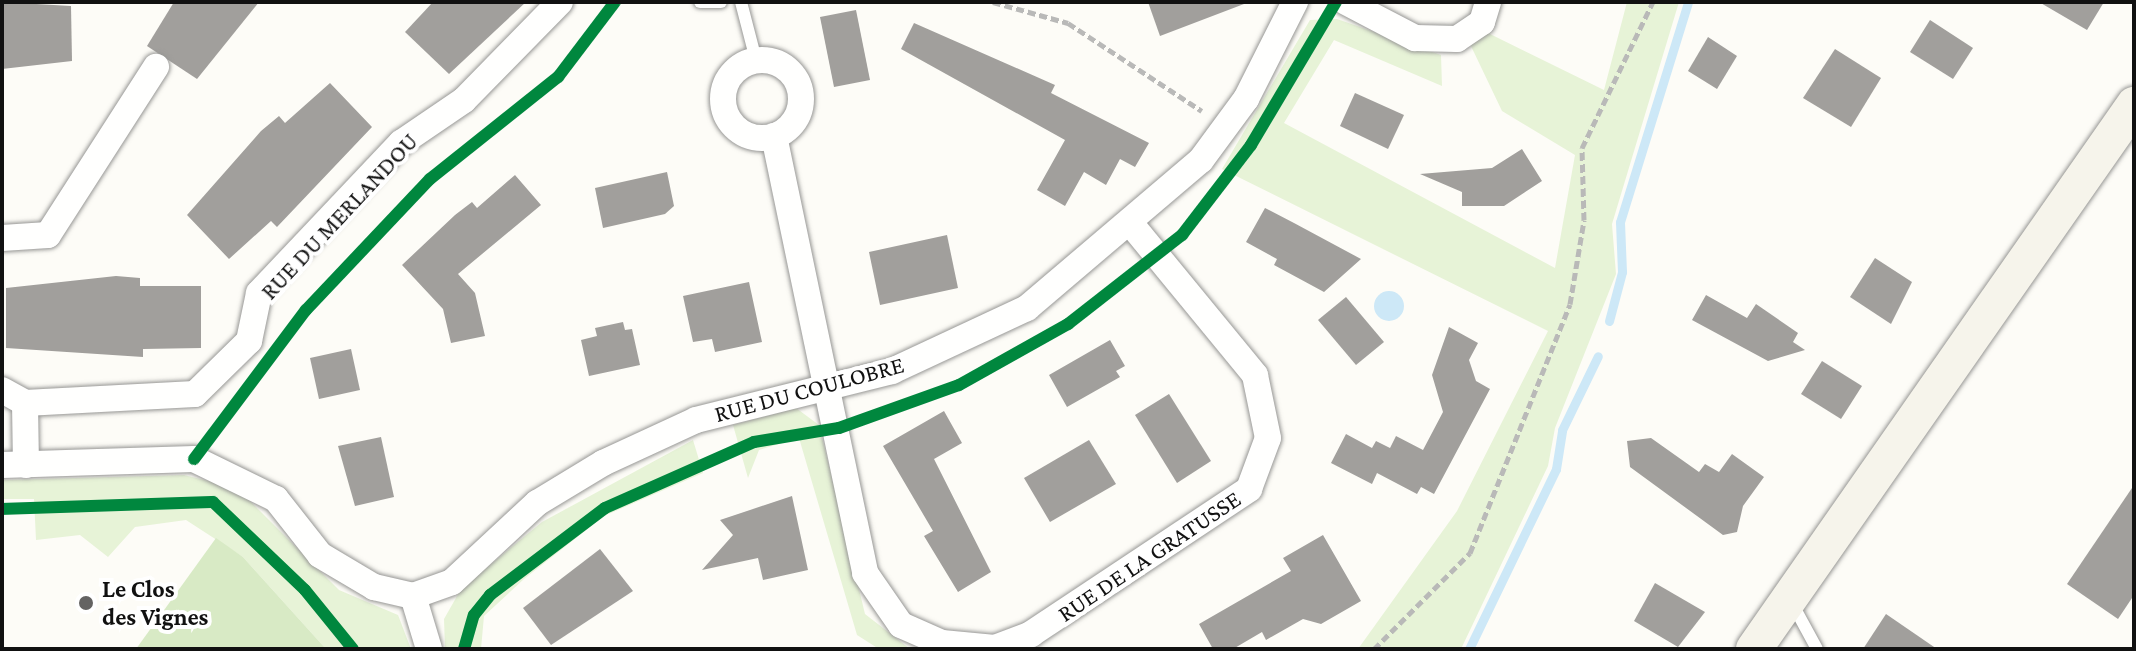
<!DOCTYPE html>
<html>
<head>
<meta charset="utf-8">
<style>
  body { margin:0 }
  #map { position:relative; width:2136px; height:651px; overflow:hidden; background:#fdfcf7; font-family:"Crimson Pro",serif }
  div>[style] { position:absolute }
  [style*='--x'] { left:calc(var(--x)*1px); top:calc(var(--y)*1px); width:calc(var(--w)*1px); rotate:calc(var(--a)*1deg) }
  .green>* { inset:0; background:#e7f3d7 }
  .forest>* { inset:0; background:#d8eac5 }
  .water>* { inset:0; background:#cde8f7 }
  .round { border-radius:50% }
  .stream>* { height:9px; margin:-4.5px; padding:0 4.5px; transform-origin:4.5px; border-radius:4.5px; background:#cde8f7 }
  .building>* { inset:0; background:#a19f9c }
  .path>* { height:5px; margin-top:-2.5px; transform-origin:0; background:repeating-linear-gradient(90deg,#b9b9b8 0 8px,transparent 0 12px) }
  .roads { filter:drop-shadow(0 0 2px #979795) drop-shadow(0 0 2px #979795) }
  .service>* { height:12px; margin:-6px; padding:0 6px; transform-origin:6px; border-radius:6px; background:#fffffe }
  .minor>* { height:26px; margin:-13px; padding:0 13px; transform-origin:13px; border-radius:13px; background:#fffffe }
  .minor>.ring { margin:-13px; padding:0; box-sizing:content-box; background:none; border:26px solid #fffffe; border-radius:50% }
  .secondary>* { height:36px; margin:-18px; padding:0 18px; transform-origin:18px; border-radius:18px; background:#f6f4eb }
  .cycleway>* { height:12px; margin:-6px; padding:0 6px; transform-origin:6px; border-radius:6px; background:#00873e }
  .dots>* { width:22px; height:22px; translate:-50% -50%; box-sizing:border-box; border:4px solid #fff; border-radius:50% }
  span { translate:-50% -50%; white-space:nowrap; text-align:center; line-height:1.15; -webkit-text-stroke:8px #fff; paint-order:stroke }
  .street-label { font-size:24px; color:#111 }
  .poi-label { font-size:24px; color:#111; font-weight:700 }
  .left { translate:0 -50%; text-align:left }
  .frame { position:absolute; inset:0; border:4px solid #111; pointer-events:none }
</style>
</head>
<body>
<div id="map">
  <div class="green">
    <div style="clip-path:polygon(1627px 2px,1679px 2px,1612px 224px,1616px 274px,1555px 428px,1548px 466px,1461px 649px,1358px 649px,1457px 511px,1548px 331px,1222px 169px,1310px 20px,1337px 19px,1441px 55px,1442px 86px,1334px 40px,1284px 123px,1555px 268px,1575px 155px,1502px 111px,1470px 44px,1486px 32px,1604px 90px)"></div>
    <div style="clip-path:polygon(796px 408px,819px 425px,865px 614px,910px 649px,879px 649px,857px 635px,799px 438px,759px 450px,748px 478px,733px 425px)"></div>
    <div style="clip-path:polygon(693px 440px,703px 473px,604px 516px,524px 579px,484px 616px,481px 649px,445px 649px,444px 619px,461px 589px,542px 522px)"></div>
    <div style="clip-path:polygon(184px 475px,237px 488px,339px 590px,398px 615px,411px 649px,326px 649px,243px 557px,186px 520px,135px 527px,108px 557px,80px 535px,36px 540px,34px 499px,2px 499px,2px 480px)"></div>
  </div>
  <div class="forest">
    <div style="clip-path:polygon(216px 538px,243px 557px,326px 649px,136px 649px)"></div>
  </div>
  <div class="water">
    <div class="round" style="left:1374px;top:291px;width:30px;height:30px"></div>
  </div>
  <div class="stream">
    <div style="--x:1609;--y:321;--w:51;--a:-75.1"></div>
    <div style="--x:1622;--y:272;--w:50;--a:-92.3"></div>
    <div style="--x:1620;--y:222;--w:230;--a:-72.8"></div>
    <div style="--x:1469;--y:649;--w:200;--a:-64.2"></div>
    <div style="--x:1556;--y:469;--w:39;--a:-81"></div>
    <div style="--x:1562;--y:430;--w:82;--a:-64.1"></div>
  </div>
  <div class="building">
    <div style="clip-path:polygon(2px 2px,71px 6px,72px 61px,2px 69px)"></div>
    <div style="clip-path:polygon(174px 2px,259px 2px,197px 79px,147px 46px)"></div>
    <div style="clip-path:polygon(433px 2px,526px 2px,449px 74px,405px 32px)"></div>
    <div style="clip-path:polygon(1148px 2px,1244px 2px,1244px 4px,1160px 36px)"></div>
    <div style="clip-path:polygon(2039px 2px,2104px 2px,2087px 30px)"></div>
    <div style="clip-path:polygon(856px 10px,870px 80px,834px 87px,820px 17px)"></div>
    <div style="clip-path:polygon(1930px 20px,1973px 48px,1953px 79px,1910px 52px)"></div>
    <div style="clip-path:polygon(914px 23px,1055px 85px,1051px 93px,1149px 143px,1135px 167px,1120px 159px,1106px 185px,1084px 172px,1065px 206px,1037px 190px,1065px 140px,901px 49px)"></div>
    <div style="clip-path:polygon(1708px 37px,1737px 56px,1717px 89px,1688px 71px)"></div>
    <div style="clip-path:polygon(1835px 49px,1881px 78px,1851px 127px,1803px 98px)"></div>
    <div style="clip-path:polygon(330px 83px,372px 127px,277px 227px,271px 221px,229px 259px,187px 215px,261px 131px,279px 116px,285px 123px)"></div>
    <div style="clip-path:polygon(1355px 93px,1404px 115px,1388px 149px,1340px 126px)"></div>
    <div style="clip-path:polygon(1522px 149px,1542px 181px,1504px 206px,1462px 206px,1462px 192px,1420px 174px,1492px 168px)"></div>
    <div style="clip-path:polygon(667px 172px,674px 206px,665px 214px,603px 228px,595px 188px)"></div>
    <div style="clip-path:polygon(515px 175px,541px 205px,458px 274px,475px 293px,485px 336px,451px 343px,443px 309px,402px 265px,455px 215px,472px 202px,477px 208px)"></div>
    <div style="clip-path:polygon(1265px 208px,1294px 223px,1361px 259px,1324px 292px,1274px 265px,1277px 259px,1246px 242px)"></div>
    <div style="clip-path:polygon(947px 235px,958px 288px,880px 305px,869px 252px)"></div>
    <div style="clip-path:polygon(1875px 258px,1912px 282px,1891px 324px,1850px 297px)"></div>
    <div style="clip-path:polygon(116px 276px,140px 278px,140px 286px,201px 286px,201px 348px,143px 349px,143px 357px,6px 348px,6px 288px)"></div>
    <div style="clip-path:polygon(749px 282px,762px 342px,715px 352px,712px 339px,693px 342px,683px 296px)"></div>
    <div style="clip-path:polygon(1706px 295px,1747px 318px,1756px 304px,1798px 333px,1793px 342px,1805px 350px,1768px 361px,1692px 320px)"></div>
    <div style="clip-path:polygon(1346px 297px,1384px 342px,1356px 365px,1318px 320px)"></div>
    <div style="clip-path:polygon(623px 322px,625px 330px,632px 329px,640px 365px,589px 376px,581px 340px,597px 336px,595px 328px)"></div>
    <div style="clip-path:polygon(1449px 327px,1478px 343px,1469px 360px,1476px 381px,1490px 389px,1434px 494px,1421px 487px,1417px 494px,1377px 473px,1372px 484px,1331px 463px,1346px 434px,1372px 448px,1376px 441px,1390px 448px,1396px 436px,1423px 450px,1443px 412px,1432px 375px)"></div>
    <div style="clip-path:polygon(1110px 340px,1125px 366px,1116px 371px,1120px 377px,1067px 407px,1049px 375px)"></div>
    <div style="clip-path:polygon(351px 349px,360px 390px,319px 399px,310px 358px)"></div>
    <div style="clip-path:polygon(1822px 361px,1862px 386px,1841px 419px,1801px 394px)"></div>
    <div style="clip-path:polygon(1169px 394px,1211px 461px,1177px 483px,1135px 415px)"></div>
    <div style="clip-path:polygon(944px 411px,962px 443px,934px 459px,991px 572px,958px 592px,924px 536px,933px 531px,883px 446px)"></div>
    <div style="clip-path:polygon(381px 437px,394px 497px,355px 506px,338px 446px)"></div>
    <div style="clip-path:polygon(1651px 438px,1699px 472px,1705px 464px,1719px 472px,1732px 454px,1764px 477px,1743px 506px,1737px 532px,1723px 535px,1630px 467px,1627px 441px)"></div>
    <div style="clip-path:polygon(1089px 440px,1116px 484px,1050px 522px,1024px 478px)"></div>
    <div style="clip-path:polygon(2134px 485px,2134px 595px,2118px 619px,2067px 584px)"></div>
    <div style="clip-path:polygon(792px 496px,808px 570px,763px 580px,758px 558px,702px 570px,733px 535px,720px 520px)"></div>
    <div style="clip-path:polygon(1323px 535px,1361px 601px,1321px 624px,1303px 619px,1266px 640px,1262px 632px,1233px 649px,1213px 649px,1199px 624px,1291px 571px,1283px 558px)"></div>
    <div style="clip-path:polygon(600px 549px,633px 591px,551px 645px,523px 608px)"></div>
    <div style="clip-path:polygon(1655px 583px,1705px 612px,1678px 647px,1634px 621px)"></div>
    <div style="clip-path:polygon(1886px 614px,1937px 649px,1863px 649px)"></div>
  </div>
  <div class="path">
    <div style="--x:993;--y:2;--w:78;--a:15.6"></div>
    <div style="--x:1068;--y:23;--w:160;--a:33.3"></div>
    <div style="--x:1374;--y:649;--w:136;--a:-45"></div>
    <div style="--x:1470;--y:553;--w:268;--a:-68.1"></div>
    <div style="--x:1570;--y:304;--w:85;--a:-80.5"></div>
    <div style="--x:1584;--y:220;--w:72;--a:-91.6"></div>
    <div style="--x:1582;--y:148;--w:162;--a:-64.1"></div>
  </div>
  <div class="roads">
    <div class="service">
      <div style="--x:700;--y:2;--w:21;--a:0"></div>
      <div style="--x:741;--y:2;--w:60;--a:75.5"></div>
      <div style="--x:1792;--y:603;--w:52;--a:61.5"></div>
    </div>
    <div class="minor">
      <div style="--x:1346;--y:2;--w:78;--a:27.6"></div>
      <div style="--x:1415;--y:38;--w:42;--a:1.4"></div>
      <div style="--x:1457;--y:39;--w:30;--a:-34"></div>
      <div style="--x:1482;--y:22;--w:21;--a:-73"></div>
      <div class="ring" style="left:723px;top:60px;width:52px;height:52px"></div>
      <div style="--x:774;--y:136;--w:446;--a:78.2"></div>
      <div style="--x:865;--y:573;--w:63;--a:55.3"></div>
      <div style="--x:901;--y:625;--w:45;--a:23.7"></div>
      <div style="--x:942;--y:643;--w:53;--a:5.4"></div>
      <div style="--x:995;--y:648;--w:39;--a:-21"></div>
      <div style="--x:1031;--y:634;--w:262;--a:-33.6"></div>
      <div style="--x:1249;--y:489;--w:54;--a:-69.6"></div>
      <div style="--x:1268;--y:438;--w:64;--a:-101.7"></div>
      <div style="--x:1255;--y:375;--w:194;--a:-129.4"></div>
      <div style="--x:2;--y:238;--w:46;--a:-3.7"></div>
      <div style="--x:48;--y:235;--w:200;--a:-57.3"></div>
      <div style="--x:2;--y:390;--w:26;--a:29"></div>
      <div style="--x:25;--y:403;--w:62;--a:89.1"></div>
      <div style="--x:25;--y:403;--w:170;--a:-3"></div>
      <div style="--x:195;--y:394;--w:76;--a:-44.5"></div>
      <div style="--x:249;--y:341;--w:49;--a:-78.2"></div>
      <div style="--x:259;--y:293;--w:207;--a:-46.6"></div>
      <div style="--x:401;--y:143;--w:76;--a:-34.3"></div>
      <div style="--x:464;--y:100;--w:137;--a:-45.6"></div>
      <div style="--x:2;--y:465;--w:192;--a:-1.8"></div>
      <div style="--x:194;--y:459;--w:91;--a:26"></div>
      <div style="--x:276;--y:499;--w:71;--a:51.8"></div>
      <div style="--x:320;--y:555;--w:63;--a:30.7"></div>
      <div style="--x:374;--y:587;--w:40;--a:13"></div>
      <div style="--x:413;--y:596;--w:41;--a:-19.7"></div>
      <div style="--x:452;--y:582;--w:116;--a:-42.9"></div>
      <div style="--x:537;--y:503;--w:77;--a:-31.2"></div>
      <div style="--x:603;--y:463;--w:102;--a:-24.8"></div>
      <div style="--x:696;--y:420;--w:202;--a:-14"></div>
      <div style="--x:892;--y:371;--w:149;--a:-25"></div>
      <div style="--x:1027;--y:308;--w:228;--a:-40.4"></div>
      <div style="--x:1201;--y:160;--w:76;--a:-53.6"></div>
      <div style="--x:1246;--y:99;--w:109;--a:-63.2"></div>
      <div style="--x:413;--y:596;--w:55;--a:73.2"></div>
    </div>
    <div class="secondary">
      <div style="--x:1754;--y:649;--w:664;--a:-55.06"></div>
    </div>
  </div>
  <div class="cycleway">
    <div style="--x:194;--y:459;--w:186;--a:-53.1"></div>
    <div style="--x:306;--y:310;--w:180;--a:-46.6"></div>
    <div style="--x:430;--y:179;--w:164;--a:-38.6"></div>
    <div style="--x:558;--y:77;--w:94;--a:-52.8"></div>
    <div style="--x:2;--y:509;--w:211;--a:-1.9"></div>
    <div style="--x:213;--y:502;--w:127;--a:43.7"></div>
    <div style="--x:305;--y:590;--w:76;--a:50.9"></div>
    <div style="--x:464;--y:649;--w:35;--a:-74"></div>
    <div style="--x:474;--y:615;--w:26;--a:-51"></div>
    <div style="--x:490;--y:595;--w:144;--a:-37.1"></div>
    <div style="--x:605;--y:508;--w:163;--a:-23.9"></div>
    <div style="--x:754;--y:442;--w:86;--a:-9.4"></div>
    <div style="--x:839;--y:428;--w:127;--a:-19.7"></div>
    <div style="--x:959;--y:385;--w:125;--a:-29.2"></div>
    <div style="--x:1068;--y:324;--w:145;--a:-38"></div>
    <div style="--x:1182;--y:235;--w:113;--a:-52.5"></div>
    <div style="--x:1251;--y:145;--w:166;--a:-59.3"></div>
  </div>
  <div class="dots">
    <div style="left:86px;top:603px;background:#646362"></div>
  </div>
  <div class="street-label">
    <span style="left:339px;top:216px;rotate:-47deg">RUE DU MERLANDOU</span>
    <span style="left:809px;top:389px;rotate:-15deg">RUE DU COULOBRE</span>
    <span style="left:1149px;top:556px;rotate:-34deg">RUE DE LA GRATUSSE</span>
  </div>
  <div class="poi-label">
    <span class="left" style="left:102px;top:603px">Le Clos<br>des Vignes</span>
  </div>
  <div class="frame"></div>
</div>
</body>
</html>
